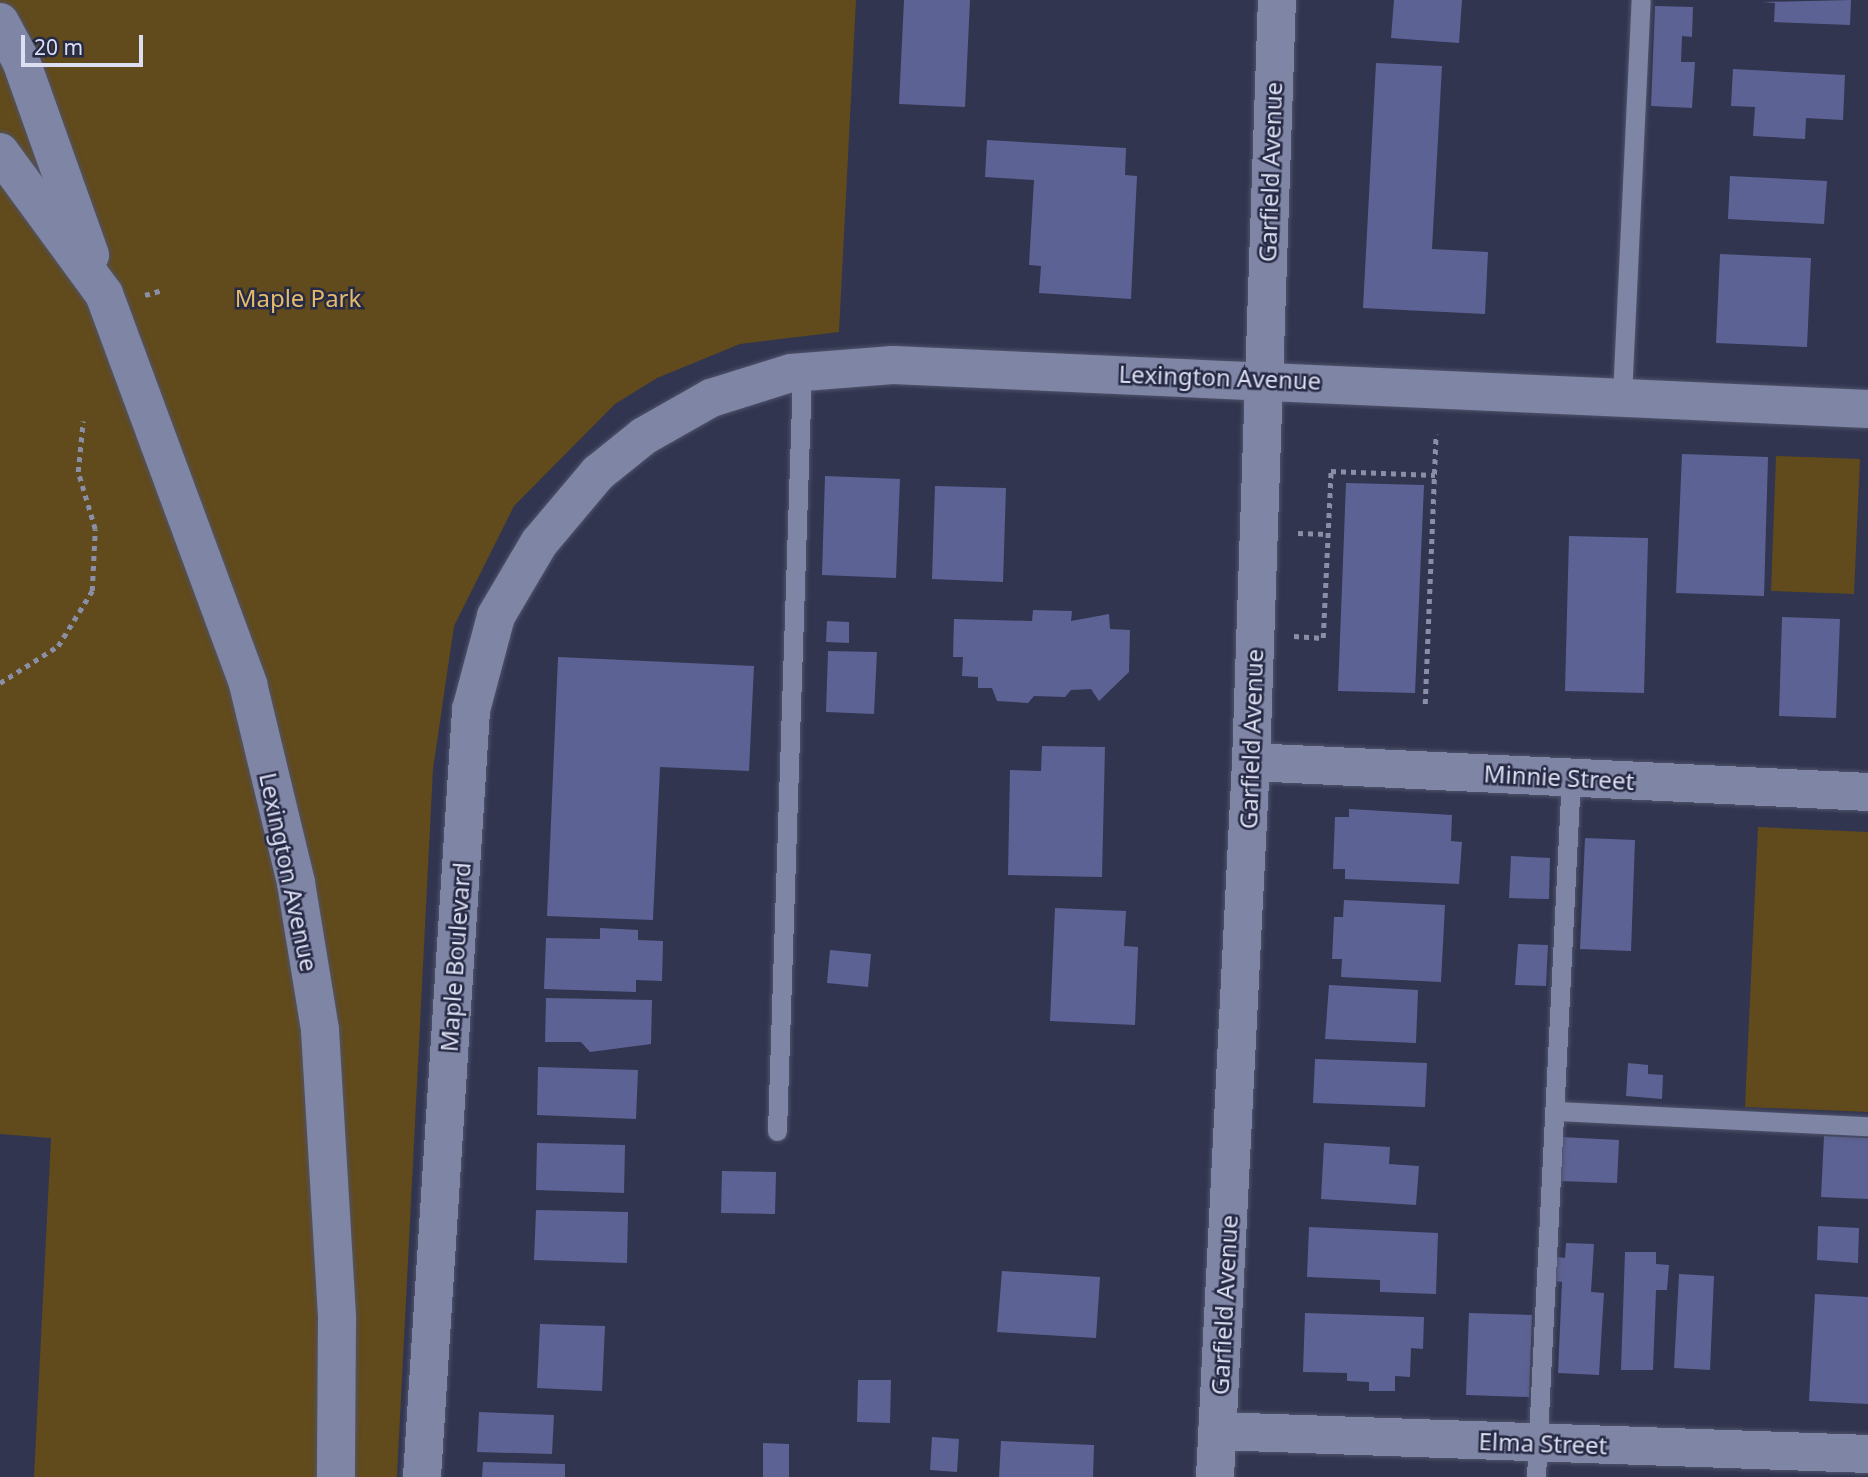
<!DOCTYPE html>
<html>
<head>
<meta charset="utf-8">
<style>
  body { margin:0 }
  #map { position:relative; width:1868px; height:1477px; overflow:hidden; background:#313550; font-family:"Noto Sans",sans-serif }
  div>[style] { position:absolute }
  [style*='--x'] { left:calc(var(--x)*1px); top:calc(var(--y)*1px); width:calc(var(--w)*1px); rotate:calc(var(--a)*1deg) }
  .green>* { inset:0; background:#614a1b }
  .building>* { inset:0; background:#5c6394 }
  .path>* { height:4.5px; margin-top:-2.25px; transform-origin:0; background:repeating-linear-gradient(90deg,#8b8fa5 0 5px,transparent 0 10px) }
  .roads { filter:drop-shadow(0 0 2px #50536a) drop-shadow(0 0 2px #50536a) }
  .lane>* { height:19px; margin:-9.5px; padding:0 9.5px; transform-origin:9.5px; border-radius:9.5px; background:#7f85a4 }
  .street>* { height:38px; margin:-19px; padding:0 19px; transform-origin:19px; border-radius:19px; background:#7f85a4 }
  .secondary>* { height:38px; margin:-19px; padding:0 19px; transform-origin:19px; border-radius:19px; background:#7f85a4 }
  span { translate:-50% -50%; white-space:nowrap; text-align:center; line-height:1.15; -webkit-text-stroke:5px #272a45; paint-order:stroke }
  .street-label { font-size:24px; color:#dcdff1 }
  .park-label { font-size:24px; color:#e4ba6b }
  .scale { position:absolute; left:21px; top:35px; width:122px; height:32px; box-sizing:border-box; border:4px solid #dcdff1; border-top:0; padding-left:9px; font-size:21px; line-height:24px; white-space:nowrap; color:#dcdff1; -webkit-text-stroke:5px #272a45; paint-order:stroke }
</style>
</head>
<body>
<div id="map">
  <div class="green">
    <div style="clip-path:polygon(0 0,856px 0,839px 332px,740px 344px,657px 378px,615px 404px,514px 506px,454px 626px,433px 769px,397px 1477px,34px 1477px,51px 1138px,0 1134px)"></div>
    <div style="clip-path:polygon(1776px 456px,1860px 459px,1854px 594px,1771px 591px)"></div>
    <div style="clip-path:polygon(1758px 827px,1868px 832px,1868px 1112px,1745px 1107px)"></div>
  </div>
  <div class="building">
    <div style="clip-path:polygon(904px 0,970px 0,965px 107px,899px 104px)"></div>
    <div style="clip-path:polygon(1394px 0,1462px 0,1459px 43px,1391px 38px)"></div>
    <div style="clip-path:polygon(1851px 0,1850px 25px,1774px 22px,1775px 3px,1762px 2px)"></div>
    <div style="clip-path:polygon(1655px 6px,1693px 7px,1692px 37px,1682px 36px,1681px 62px,1695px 62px,1692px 108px,1651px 106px)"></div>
    <div style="clip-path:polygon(1376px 63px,1442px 66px,1432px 249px,1488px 252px,1485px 314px,1363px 308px)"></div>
    <div style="clip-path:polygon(1733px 69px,1845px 75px,1843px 120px,1806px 118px,1805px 139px,1753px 136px,1755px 107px,1731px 106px)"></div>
    <div style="clip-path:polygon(987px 140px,1126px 148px,1125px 175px,1137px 176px,1131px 299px,1039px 293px,1041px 266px,1029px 265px,1034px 180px,985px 177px)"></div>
    <div style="clip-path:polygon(1730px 176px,1827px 181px,1824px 224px,1728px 219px)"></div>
    <div style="clip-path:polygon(1720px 254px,1811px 258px,1807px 347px,1716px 343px)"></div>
    <div style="clip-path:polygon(1682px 454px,1768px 457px,1764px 596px,1676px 593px)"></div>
    <div style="clip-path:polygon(825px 476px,900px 479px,896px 578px,822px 575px)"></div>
    <div style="clip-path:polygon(1346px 483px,1424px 485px,1415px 693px,1338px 691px)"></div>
    <div style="clip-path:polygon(935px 486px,1006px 488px,1003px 582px,932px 579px)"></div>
    <div style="clip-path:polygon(1569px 536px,1648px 538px,1644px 693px,1565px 691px)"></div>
    <div style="clip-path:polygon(1033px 610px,1072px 611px,1071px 621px,1109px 614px,1110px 629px,1130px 630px,1129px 672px,1099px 701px,1091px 689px,1071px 690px,1065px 697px,1034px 696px,1028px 703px,997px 701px,992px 688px,978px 688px,978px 677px,962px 676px,963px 657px,953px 657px,954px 619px,1032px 621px)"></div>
    <div style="clip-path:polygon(1782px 617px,1840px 619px,1836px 718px,1779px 716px)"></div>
    <div style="clip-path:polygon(827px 621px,849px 622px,849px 643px,826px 642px)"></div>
    <div style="clip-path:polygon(828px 651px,877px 652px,874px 714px,826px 712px)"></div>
    <div style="clip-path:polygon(558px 657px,754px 666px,749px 771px,660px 767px,653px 920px,547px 916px)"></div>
    <div style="clip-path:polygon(1042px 746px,1105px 747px,1102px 877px,1008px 875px,1010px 770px,1041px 771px)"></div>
    <div style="clip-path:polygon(1349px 809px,1452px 815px,1451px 841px,1462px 842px,1459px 884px,1345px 879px,1345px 869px,1333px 869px,1335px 817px,1349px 817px)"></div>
    <div style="clip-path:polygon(1585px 838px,1635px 840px,1631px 951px,1580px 949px)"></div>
    <div style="clip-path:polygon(1511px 856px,1550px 858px,1549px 899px,1509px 898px)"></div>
    <div style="clip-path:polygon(1344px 900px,1445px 905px,1441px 982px,1341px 977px,1342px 959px,1332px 959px,1334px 917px,1343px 917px)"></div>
    <div style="clip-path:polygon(1055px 908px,1126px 911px,1124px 946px,1138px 947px,1135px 1025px,1050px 1021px)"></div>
    <div style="clip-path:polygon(600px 928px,638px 930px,638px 940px,663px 941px,662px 981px,636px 980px,636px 992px,544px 989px,546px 938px,600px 939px)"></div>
    <div style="clip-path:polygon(1518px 944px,1548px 945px,1546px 986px,1515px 985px)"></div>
    <div style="clip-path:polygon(830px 950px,871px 954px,868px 987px,827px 983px)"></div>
    <div style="clip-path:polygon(1329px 985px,1418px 990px,1416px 1043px,1325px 1039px)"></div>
    <div style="clip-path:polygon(546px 998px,652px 1000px,651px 1044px,590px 1052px,581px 1042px,545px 1042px)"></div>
    <div style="clip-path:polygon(1315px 1059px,1427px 1063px,1425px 1107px,1313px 1103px)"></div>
    <div style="clip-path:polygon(1628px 1063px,1648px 1065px,1648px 1074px,1663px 1075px,1662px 1099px,1626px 1096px)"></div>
    <div style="clip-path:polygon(538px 1067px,638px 1070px,636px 1119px,537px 1115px)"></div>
    <div style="clip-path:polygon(1824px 1136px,1868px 1138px,1868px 1199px,1821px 1197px)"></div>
    <div style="clip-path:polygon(1561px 1137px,1619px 1140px,1617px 1183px,1559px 1181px)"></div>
    <div style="clip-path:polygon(537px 1143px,625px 1145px,624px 1193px,536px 1190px)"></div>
    <div style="clip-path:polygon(1324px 1143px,1390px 1147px,1389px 1164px,1419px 1166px,1416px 1205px,1321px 1199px)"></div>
    <div style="clip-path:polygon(722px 1171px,776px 1172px,775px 1214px,721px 1213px)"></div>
    <div style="clip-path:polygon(536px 1210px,628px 1212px,627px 1263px,534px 1260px)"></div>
    <div style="clip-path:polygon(1818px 1226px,1859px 1228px,1858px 1263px,1817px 1260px)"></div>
    <div style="clip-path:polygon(1309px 1227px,1438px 1233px,1436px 1294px,1380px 1292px,1380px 1280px,1307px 1277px)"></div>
    <div style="clip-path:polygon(1566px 1243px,1594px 1244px,1591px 1292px,1604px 1293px,1599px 1375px,1558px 1373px,1562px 1282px,1555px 1281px,1557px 1257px,1565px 1258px)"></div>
    <div style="clip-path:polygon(1625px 1252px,1656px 1252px,1656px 1264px,1669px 1265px,1667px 1290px,1656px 1290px,1653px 1370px,1621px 1370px)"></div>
    <div style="clip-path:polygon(1002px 1271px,1100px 1277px,1096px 1338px,997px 1332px)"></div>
    <div style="clip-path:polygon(1679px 1274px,1714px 1276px,1710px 1370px,1674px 1368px)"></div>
    <div style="clip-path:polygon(1815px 1294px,1868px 1297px,1868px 1404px,1809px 1401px)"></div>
    <div style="clip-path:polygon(1305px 1313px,1424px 1317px,1423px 1349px,1411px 1348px,1410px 1377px,1395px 1376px,1395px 1391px,1369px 1391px,1369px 1382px,1347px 1381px,1347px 1373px,1303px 1372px)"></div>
    <div style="clip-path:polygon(1469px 1313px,1532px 1315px,1529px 1397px,1466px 1395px)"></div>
    <div style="clip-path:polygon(540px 1324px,605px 1326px,602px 1391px,537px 1388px)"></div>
    <div style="clip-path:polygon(858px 1380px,891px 1380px,890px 1423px,857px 1422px)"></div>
    <div style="clip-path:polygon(479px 1412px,554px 1415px,552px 1454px,477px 1452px)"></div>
    <div style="clip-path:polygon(932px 1437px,959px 1439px,957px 1472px,930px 1470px)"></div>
    <div style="clip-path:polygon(1001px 1441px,1094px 1445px,1093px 1477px,999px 1477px)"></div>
    <div style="clip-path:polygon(763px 1443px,789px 1444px,789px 1477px,763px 1477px)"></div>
    <div style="clip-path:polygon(483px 1462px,565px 1464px,565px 1477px,482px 1477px)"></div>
  </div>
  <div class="path">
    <div style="--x:145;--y:295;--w:19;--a:-16"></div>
    <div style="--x:1298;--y:533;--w:30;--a:2"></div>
    <div style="--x:1294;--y:636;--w:29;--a:4"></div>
    <div style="--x:1323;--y:638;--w:167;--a:-87.3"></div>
    <div style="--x:1331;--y:471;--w:104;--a:2.2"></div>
    <div style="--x:0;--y:683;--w:69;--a:-32.5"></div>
    <div style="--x:58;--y:646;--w:65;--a:-58.3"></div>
    <div style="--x:92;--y:591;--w:62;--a:-87.2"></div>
    <div style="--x:95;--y:529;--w:59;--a:-106.6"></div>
    <div style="--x:78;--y:472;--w:51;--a:-84.4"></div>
    <div style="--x:1425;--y:704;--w:270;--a:-87.7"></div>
  </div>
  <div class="roads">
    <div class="lane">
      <div style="--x:1622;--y:396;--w:396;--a:-87.3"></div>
      <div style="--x:1556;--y:1111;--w:312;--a:2.8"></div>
      <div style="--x:777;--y:1131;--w:759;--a:-88.11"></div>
      <div style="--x:1536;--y:1477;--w:701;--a:-87.14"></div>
    </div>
    <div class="street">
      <div style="--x:0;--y:22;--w:44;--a:61.7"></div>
      <div style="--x:21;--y:61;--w:206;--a:70.4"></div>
      <div style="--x:0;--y:152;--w:176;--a:53.8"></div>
      <div style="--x:104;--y:294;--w:416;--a:69.7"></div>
      <div style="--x:248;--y:684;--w:205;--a:76.4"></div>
      <div style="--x:296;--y:883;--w:149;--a:80.7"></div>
      <div style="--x:320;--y:1030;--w:289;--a:86.6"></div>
      <div style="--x:337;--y:1319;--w:158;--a:90.4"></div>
      <div style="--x:1251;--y:762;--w:618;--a:2.78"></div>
      <div style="--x:1217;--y:1431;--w:651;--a:2.02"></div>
      <div style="--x:1215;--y:1477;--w:716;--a:-87.12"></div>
      <div style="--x:1251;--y:762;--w:762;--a:-88.05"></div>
    </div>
    <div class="secondary">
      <div style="--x:422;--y:1477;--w:769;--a:-86.34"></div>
      <div style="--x:471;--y:710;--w:97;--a:-75.1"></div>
      <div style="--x:496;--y:616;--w:85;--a:-59.5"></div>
      <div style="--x:539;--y:543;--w:92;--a:-49.9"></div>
      <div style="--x:598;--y:473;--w:59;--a:-38.8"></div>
      <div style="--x:644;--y:436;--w:77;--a:-29.6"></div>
      <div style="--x:711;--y:398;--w:84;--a:-17.4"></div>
      <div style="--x:791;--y:373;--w:102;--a:-4.5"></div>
      <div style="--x:893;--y:365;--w:976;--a:2.58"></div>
    </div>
  </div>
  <div class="street-label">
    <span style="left:1270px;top:172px;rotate:-88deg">Garfield Avenue</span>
    <span style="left:1220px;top:377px;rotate:2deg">Lexington Avenue</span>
    <span style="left:1251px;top:739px;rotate:-88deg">Garfield Avenue</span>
    <span style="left:1559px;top:777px;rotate:3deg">Minnie Street</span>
    <span style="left:289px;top:872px;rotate:78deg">Lexington Avenue</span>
    <span style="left:455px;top:957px;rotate:-86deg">Maple Boulevard</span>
    <span style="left:1224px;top:1305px;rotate:-87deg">Garfield Avenue</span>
    <span style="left:1543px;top:1443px;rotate:2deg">Elma Street</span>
  </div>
  <div class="park-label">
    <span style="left:298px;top:298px">Maple Park</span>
  </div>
  <div class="scale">20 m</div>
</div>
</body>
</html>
